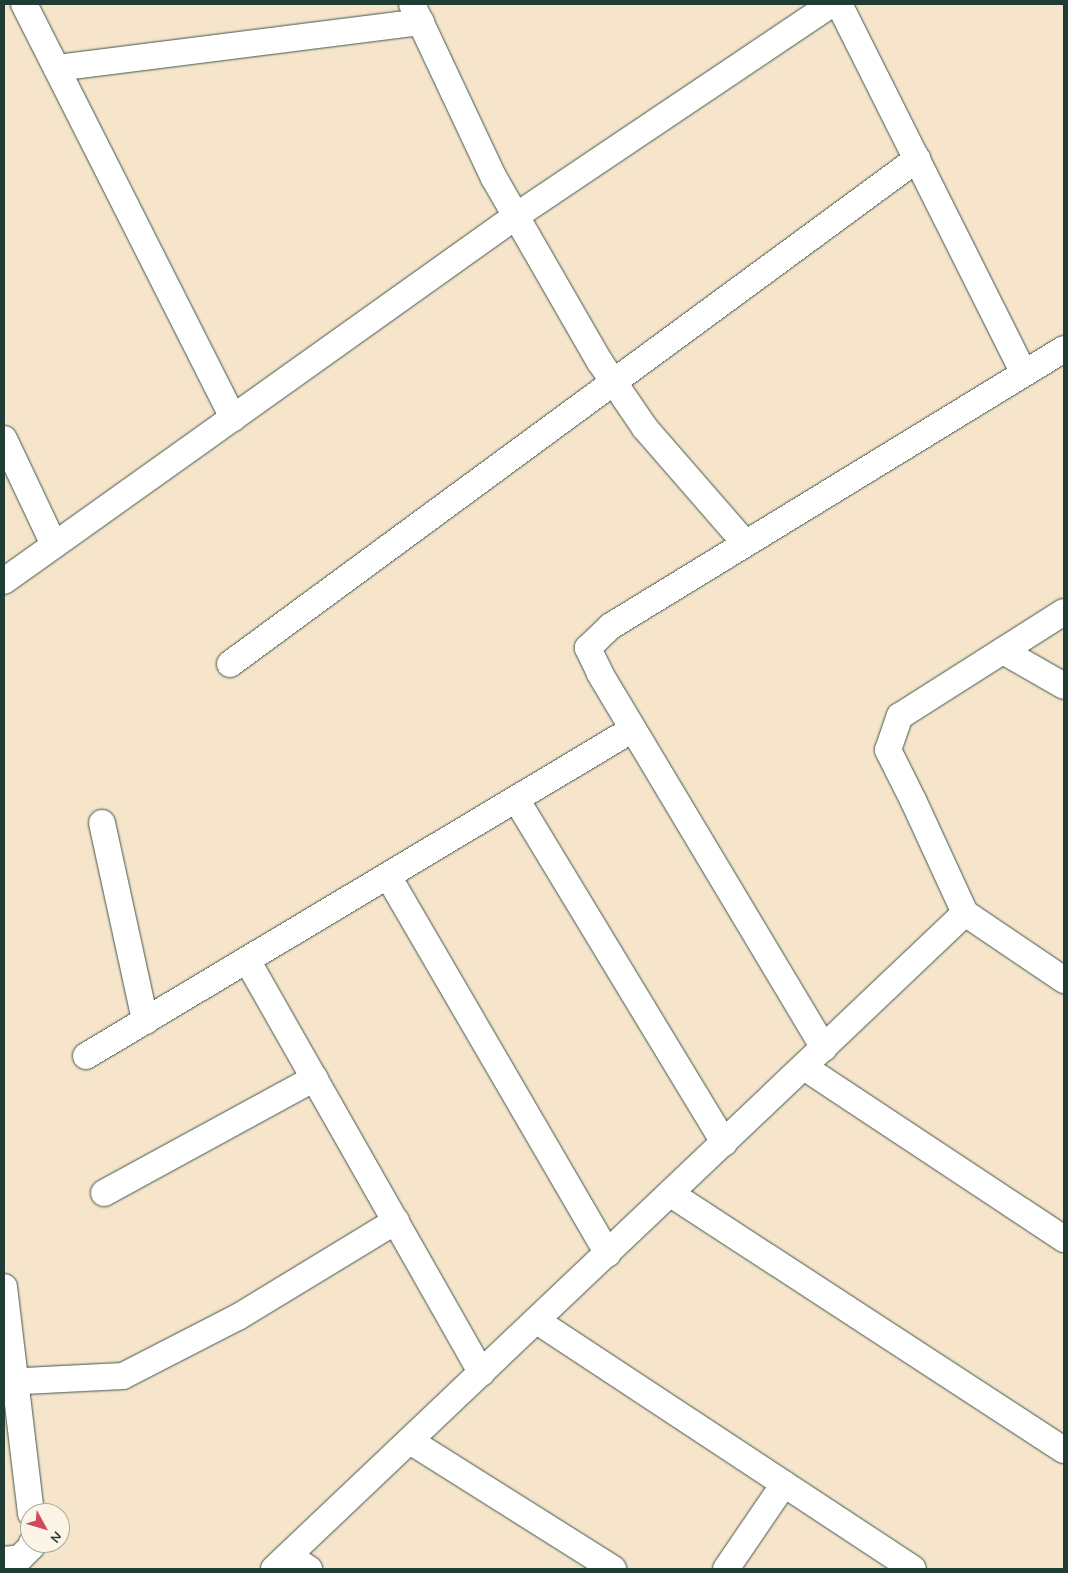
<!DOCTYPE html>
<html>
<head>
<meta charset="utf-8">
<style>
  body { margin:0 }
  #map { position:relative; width:1068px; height:1573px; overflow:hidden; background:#f6e5cb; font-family:Mynerve,sans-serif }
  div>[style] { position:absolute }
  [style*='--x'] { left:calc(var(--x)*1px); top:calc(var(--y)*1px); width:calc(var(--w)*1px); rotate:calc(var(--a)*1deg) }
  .roads { filter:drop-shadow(0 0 1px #3f564b) drop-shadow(0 0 1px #3f564b) }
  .street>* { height:26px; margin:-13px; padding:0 13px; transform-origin:13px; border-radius:13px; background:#fff }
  span { translate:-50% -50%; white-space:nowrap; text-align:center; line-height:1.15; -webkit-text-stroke:4px #fcf5e5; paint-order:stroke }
  .frame { position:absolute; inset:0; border:5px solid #1f3d34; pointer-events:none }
  .north { position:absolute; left:20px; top:1503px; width:50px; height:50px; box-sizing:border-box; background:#fcf5e5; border:1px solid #a4ab9e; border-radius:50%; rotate:129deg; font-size:14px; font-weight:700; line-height:20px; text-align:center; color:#1f3d34 }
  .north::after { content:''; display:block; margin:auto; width:18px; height:22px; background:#d1495b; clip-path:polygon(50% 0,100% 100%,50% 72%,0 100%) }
</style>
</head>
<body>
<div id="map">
  <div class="roads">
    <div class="street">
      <div style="--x:24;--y:4;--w:464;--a:63.2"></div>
      <div style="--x:412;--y:4;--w:192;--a:64.8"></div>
      <div style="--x:494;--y:178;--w:212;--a:60.1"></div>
      <div style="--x:600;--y:362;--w:80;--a:55.7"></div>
      <div style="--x:645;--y:428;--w:152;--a:49"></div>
      <div style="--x:839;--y:4;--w:411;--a:63.4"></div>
      <div style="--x:57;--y:68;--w:367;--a:-7.2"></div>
      <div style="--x:4;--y:439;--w:117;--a:64.7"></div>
      <div style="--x:4;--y:581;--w:629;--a:-35.48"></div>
      <div style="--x:516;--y:216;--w:380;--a:-33.9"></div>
      <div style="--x:1003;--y:651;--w:70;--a:29.8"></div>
      <div style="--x:230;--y:664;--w:853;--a:-36.32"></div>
      <div style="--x:516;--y:799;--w:402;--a:58.8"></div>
      <div style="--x:102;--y:823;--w:203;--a:77.7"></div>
      <div style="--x:388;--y:876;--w:437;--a:59.8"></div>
      <div style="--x:965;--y:913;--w:120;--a:34.1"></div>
      <div style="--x:247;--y:960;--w:475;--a:60.4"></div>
      <div style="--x:824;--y:1048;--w:437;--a:-120.9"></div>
      <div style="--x:600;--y:673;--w:28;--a:-116"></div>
      <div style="--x:588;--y:648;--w:32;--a:-44"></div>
      <div style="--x:611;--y:626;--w:531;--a:-31.44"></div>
      <div style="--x:86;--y:1056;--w:637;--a:-30.87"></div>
      <div style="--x:804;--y:1067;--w:312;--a:33.5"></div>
      <div style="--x:104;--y:1193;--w:240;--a:-28.6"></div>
      <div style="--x:671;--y:1194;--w:469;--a:33.1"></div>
      <div style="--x:4;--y:1287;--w:228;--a:83.2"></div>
      <div style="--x:537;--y:1321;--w:450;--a:33.4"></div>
      <div style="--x:4;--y:1382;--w:119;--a:-2.9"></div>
      <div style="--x:123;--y:1376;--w:129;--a:-27.2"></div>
      <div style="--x:238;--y:1317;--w:185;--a:-31.3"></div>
      <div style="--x:410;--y:1441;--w:240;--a:32.2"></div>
      <div style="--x:289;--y:1556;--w:24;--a:33"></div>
      <div style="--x:4;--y:1560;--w:16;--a:-7"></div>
      <div style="--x:20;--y:1558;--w:16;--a:-45"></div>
      <div style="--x:31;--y:1547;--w:4;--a:-76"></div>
      <div style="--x:274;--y:1569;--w:953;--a:-43.51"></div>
      <div style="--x:965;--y:913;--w:124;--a:-114.7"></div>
      <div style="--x:913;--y:800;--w:56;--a:-116.6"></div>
      <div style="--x:888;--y:750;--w:36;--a:-71"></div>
      <div style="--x:900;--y:716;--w:194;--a:-32.4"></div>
      <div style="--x:726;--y:1569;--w:103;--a:-55.7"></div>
    </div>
  </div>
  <div class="frame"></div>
  <div class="north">N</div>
</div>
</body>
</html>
